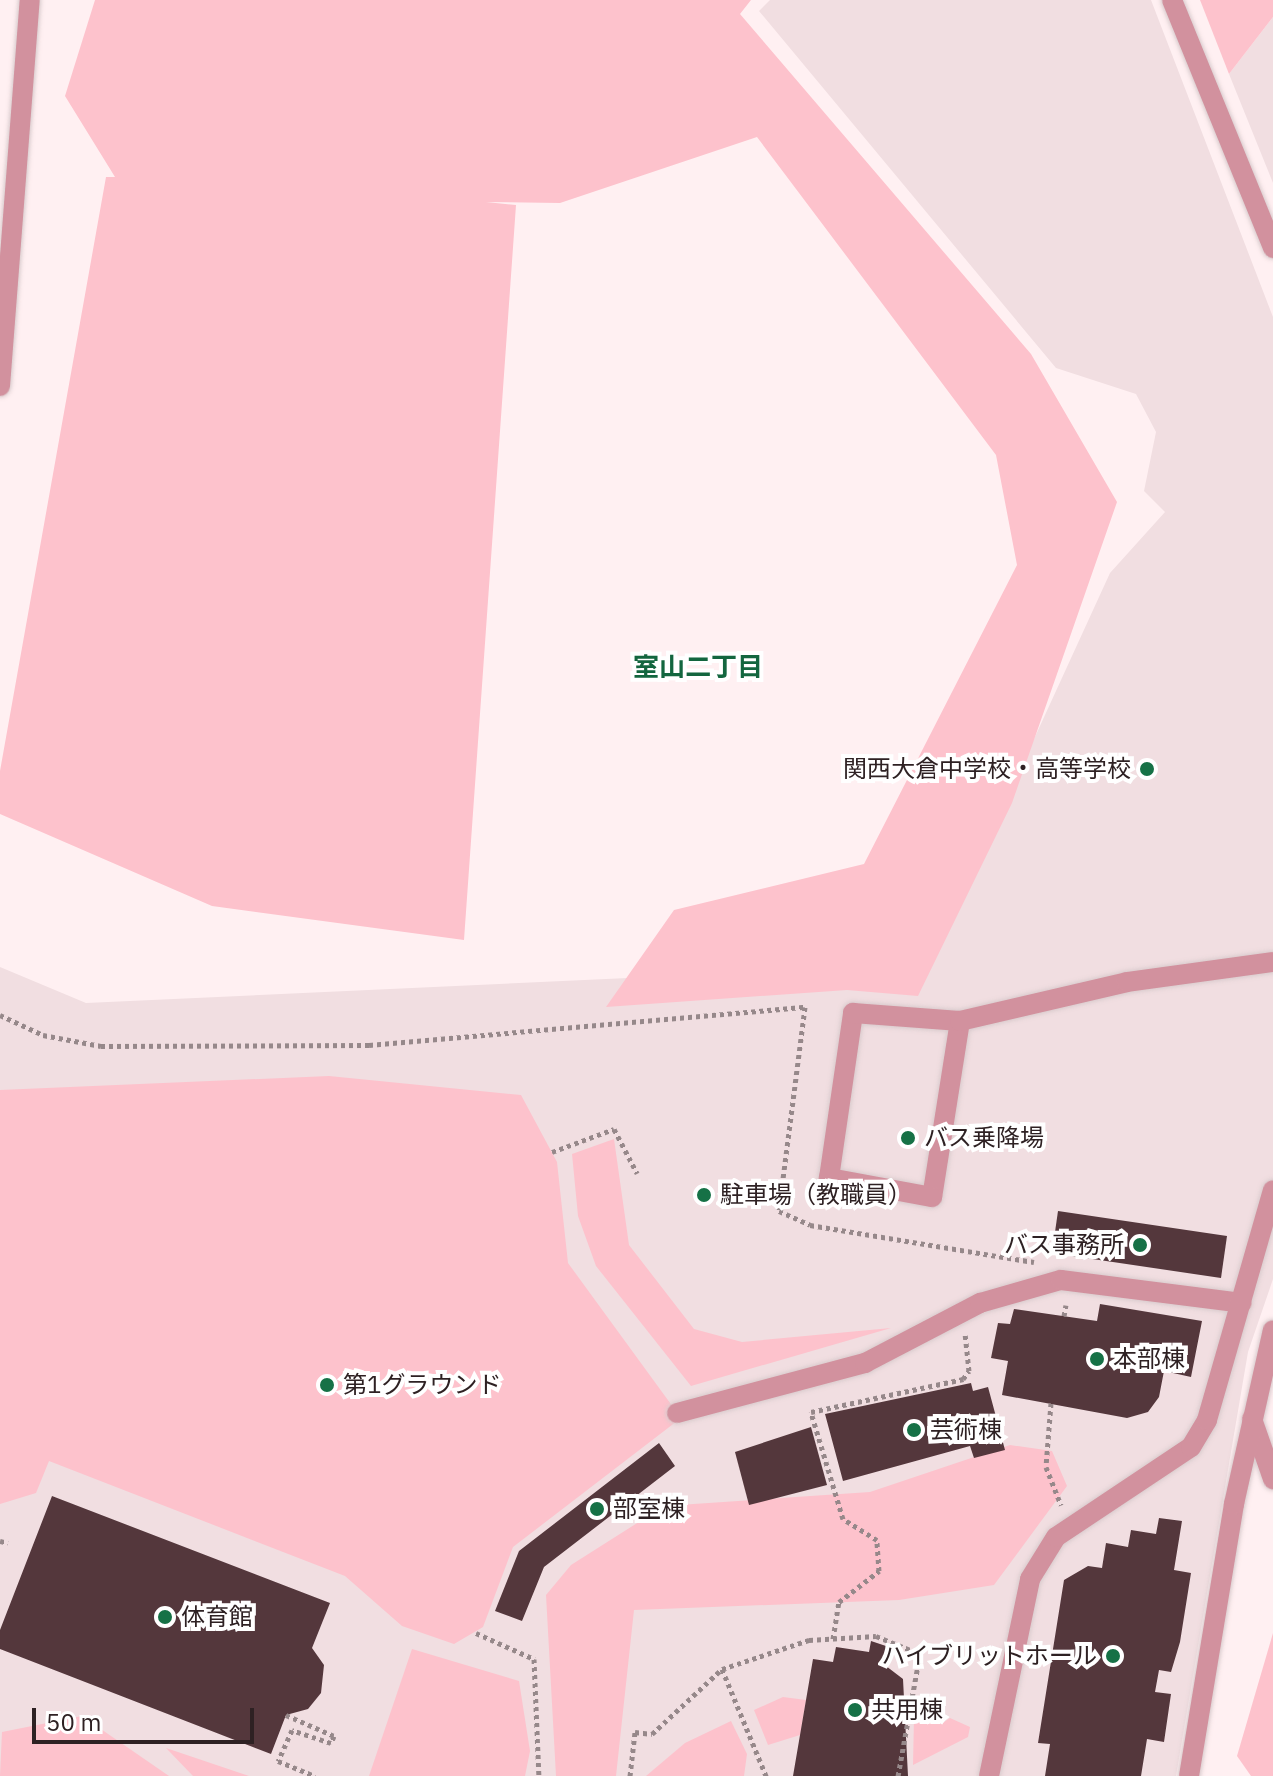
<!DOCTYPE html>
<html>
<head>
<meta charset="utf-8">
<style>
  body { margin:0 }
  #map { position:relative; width:1273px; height:1776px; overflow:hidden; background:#fff0f2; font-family:"IBM Plex Sans","Noto Sans JP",sans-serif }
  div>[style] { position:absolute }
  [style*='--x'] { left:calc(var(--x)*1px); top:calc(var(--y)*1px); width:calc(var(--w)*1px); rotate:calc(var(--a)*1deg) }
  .built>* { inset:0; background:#f1dee1 }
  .green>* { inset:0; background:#fdc2cc }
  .building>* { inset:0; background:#54373c }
  .path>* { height:5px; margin-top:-2.5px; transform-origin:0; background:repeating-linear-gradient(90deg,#96888a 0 4px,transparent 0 8px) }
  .roads { filter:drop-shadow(0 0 2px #d9cbcd) drop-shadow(0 0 2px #d9cbcd) }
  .minor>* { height:20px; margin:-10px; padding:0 10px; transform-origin:10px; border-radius:10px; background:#d2919e }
  .dots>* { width:22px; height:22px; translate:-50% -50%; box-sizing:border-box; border:4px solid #fff; border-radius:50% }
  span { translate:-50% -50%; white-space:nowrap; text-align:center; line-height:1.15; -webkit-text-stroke:8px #fff; paint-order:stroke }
  .poi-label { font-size:24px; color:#2e2123 }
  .right { translate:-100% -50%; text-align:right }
  .left { translate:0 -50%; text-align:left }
  .neighbourhood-label { font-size:26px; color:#13663f; font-weight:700 }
  .scale { position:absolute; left:32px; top:1708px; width:222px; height:36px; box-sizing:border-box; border:4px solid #2e2123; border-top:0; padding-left:10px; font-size:24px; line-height:28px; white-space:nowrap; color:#2e2123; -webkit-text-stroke:6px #fff; paint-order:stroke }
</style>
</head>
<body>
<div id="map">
  <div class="built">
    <div style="clip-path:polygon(770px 0,1151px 0,1273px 317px,1273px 1279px,1248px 1352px,1176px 1776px,0 1776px,0 967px,86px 1003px,931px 964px,1110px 573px,1165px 512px,1144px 491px,1156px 432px,1136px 394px,1056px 368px,759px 11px)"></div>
    <div style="clip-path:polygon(1273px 17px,1273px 183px,1229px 74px)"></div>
  </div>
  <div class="green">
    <div style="clip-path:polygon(95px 0,751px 0,740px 14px,1031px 354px,1117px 502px,1012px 803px,918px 996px,847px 990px,606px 1007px,674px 910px,864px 864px,1017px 565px,996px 455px,757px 137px,560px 203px,486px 202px,516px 205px,464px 940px,212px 906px,0 814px,0 771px,106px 177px,115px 177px,65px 96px)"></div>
    <div style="clip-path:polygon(1200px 0,1273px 0,1273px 17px,1229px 74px)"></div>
    <div style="clip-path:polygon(329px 1076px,521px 1095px,557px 1162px,568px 1263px,681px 1418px,513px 1547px,483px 1627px,454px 1644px,402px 1626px,345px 1576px,49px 1461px,36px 1493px,0 1504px,0 1090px)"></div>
    <div style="clip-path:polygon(614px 1139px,629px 1245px,694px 1329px,742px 1342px,891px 1328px,691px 1386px,596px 1266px,578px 1216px,572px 1154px)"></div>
    <div style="clip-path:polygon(1010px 1445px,1052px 1451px,1067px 1486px,994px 1585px,899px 1600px,634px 1610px,616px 1776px,556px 1776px,546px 1595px,571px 1565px,664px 1506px,870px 1492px)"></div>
    <div style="clip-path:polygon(1273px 1633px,1273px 1776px,1251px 1776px,1237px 1756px)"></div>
    <div style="clip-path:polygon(412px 1649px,519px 1681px,530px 1751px,525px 1776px,369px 1776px)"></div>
    <div style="clip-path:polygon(783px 1697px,806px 1700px,800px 1735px,768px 1745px,754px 1710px)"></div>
    <div style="clip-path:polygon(82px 1716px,169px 1776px,0 1776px,2px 1732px)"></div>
    <div style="clip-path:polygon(914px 1718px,941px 1724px,950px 1718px,970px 1727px,968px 1737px,913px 1765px)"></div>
    <div style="clip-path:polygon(731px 1721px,747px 1754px,744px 1776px,646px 1776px,685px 1743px)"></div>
    <div style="clip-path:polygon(166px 1748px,249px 1776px,193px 1776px)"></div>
  </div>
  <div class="building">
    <div style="clip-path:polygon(1058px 1211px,1227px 1236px,1221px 1278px,1052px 1253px)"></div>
    <div style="clip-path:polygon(1100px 1304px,1202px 1321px,1191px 1377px,1164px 1371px,1159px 1397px,1148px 1412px,1127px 1418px,1002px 1395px,1008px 1361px,991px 1358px,998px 1323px,1010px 1324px,1014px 1309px,1097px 1321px)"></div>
    <div style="clip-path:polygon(971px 1383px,973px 1391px,988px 1387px,1005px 1450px,974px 1458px,970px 1446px,843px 1481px,825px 1414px)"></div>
    <div style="clip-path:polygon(811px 1427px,827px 1485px,749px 1505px,735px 1452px)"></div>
    <div style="clip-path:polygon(659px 1443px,675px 1466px,544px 1567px,522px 1621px,495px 1611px,519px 1551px)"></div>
    <div style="clip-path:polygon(52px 1496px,330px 1603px,312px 1648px,324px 1665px,321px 1693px,308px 1709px,286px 1715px,271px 1754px,0 1649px,0 1630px)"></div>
    <div style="clip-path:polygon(1159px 1518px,1182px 1521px,1174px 1570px,1191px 1573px,1180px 1642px,1171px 1672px,1159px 1670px,1155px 1692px,1171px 1694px,1164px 1742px,1147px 1739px,1141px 1776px,1045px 1776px,1050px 1744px,1038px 1743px,1064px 1580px,1088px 1566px,1102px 1568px,1106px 1543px,1128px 1547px,1131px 1530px,1156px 1534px)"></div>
    <div style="clip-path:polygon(871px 1641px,886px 1646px,886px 1666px,903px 1679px,908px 1776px,793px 1776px,813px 1659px,833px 1662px,836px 1647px,869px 1652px)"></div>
  </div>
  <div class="path">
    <div style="--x:0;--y:1015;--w:47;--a:24.9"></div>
    <div style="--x:43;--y:1035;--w:59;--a:10.7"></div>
    <div style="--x:101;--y:1046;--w:268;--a:-0.2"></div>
    <div style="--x:369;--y:1045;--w:438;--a:-5"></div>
    <div style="--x:805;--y:1007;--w:206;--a:97.3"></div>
    <div style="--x:779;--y:1211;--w:34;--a:24"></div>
    <div style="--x:810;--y:1225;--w:227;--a:9.4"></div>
    <div style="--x:552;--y:1152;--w:66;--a:-20.4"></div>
    <div style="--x:614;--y:1129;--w:50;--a:62.4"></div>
    <div style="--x:1064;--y:1316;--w:11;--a:-80"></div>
    <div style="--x:1051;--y:1403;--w:64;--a:94.5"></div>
    <div style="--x:1046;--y:1467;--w:41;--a:68.5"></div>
    <div style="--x:0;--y:1541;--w:8;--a:14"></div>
    <div style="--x:476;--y:1633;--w:64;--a:24.1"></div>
    <div style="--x:534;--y:1659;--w:117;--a:87.6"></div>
    <div style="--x:833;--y:1639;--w:37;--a:-81"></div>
    <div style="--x:839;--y:1602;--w:51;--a:-37.8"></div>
    <div style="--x:879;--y:1571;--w:31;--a:-94"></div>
    <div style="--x:877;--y:1540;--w:40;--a:-148"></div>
    <div style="--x:843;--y:1519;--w:112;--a:-106.7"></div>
    <div style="--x:811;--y:1412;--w:156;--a:-12.2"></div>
    <div style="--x:963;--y:1379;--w:10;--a:-53"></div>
    <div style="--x:969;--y:1371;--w:36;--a:-96"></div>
    <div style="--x:722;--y:1669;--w:116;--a:67.6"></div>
    <div style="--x:286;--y:1715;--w:52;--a:23.6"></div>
    <div style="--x:334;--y:1736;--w:8;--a:113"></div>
    <div style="--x:331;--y:1743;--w:41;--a:-161.6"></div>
    <div style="--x:292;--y:1730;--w:34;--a:114"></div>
    <div style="--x:278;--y:1761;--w:40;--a:22"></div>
    <div style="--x:630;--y:1776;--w:44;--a:-83.5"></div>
    <div style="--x:635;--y:1732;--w:17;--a:7"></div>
    <div style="--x:652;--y:1734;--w:96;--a:-42.9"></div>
    <div style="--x:722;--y:1669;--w:92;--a:-18.4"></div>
    <div style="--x:809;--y:1640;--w:67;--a:-3.4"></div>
    <div style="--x:876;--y:1636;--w:48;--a:22.2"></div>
    <div style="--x:920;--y:1654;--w:124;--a:100.2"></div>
  </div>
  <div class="roads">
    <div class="minor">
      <div style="--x:1172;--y:0;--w:268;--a:67.8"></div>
      <div style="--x:0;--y:386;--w:387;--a:-85.6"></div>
      <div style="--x:960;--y:1021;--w:178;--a:99"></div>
      <div style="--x:932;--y:1197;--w:105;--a:-169.5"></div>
      <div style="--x:829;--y:1178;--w:167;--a:-81.7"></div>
      <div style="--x:853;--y:1013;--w:107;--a:4.3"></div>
      <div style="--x:960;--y:1021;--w:171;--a:-13.1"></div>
      <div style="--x:1127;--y:982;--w:147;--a:-7.8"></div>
      <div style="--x:677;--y:1413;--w:195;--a:-14.9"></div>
      <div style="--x:865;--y:1363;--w:130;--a:-27.6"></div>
      <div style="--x:980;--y:1303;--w:84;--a:-15.9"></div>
      <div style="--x:1061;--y:1280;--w:182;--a:7.2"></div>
      <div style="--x:1252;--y:1419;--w:64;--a:70.7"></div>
      <div style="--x:989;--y:1776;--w:201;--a:-78.2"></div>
      <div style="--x:1030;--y:1579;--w:49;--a:-58.2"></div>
      <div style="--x:1056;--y:1537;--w:162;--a:-33.7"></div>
      <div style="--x:1191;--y:1447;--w:31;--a:-59"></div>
      <div style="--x:1207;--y:1420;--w:239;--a:-74"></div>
      <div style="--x:1189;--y:1776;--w:276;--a:-80.6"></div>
      <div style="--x:1234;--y:1504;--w:178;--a:-77.4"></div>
    </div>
  </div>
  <div class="dots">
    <div style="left:1147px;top:769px;background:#167146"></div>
    <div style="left:908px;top:1138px;background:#167146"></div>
    <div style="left:704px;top:1195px;background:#167146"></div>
    <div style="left:1140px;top:1245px;background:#167146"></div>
    <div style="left:1097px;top:1359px;background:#167146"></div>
    <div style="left:327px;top:1385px;background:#167146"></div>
    <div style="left:914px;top:1430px;background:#167146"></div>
    <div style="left:597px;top:1509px;background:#167146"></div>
    <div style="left:165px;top:1617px;background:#167146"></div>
    <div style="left:1113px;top:1656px;background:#167146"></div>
    <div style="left:855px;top:1710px;background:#167146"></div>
  </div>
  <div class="poi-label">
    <span class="right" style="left:1131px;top:769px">関西大倉中学校・高等学校</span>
    <span class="left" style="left:924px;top:1138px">バス乗降場</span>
    <span class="left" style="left:720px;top:1195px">駐車場（教職員）</span>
    <span class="right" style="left:1124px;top:1245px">バス事務所</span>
    <span class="left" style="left:1113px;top:1359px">本部棟</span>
    <span class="left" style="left:343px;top:1385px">第1グラウンド</span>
    <span class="left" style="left:930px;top:1430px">芸術棟</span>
    <span class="left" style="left:613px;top:1509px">部室棟</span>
    <span class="left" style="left:181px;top:1617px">体育館</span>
    <span class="right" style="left:1097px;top:1656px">ハイブリットホール</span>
    <span class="left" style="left:871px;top:1710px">共用棟</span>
  </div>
  <div class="neighbourhood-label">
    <span style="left:698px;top:667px">室山二丁目</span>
  </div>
  <div class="scale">50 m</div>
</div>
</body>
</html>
